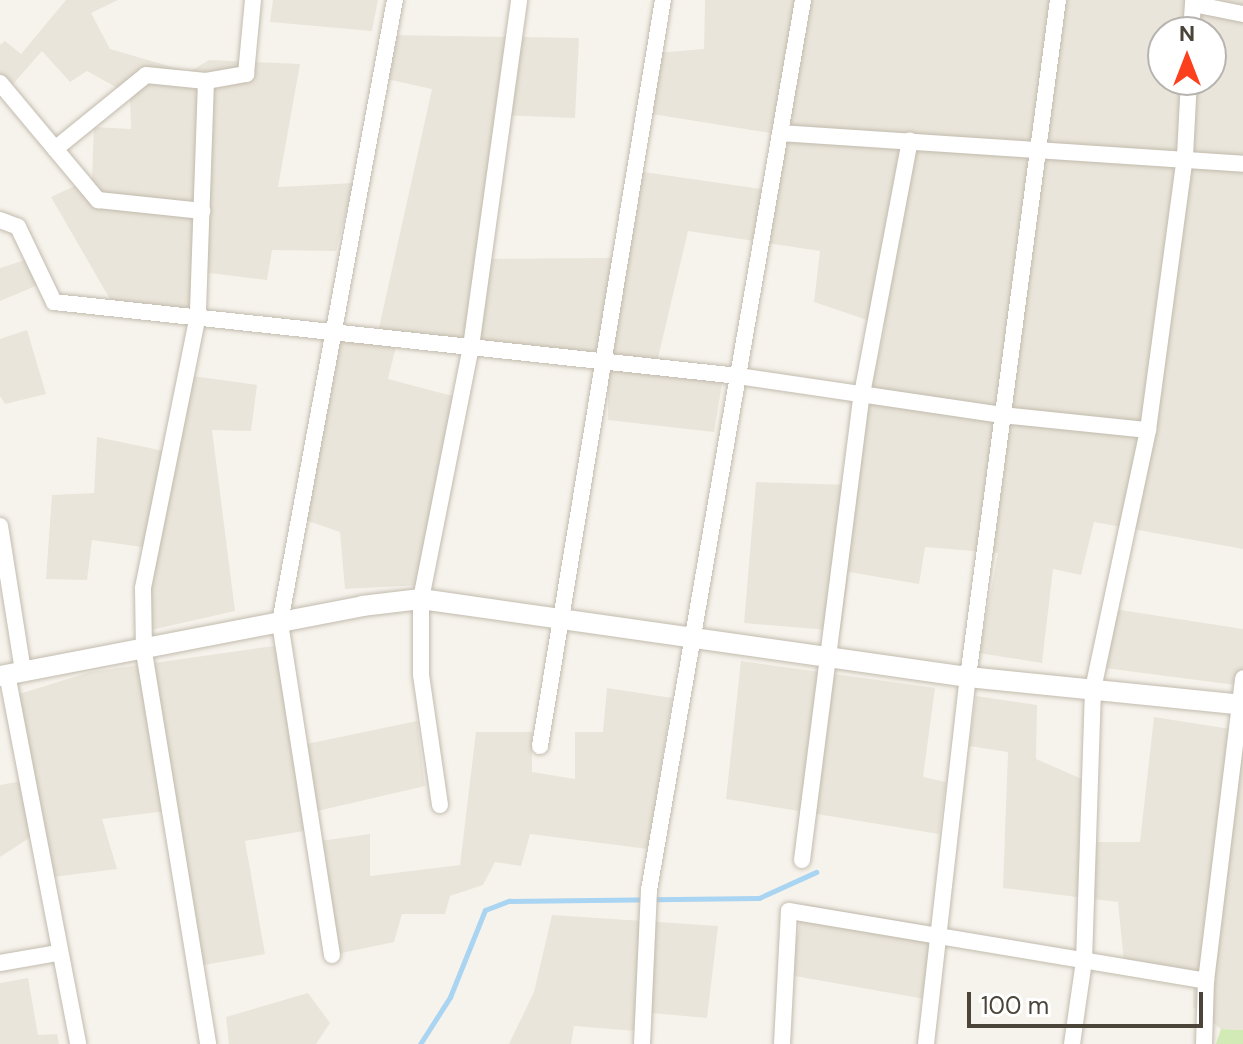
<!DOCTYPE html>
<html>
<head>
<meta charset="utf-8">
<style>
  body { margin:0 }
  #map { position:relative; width:1243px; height:1044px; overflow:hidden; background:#f6f3ec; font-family:"DM Sans",sans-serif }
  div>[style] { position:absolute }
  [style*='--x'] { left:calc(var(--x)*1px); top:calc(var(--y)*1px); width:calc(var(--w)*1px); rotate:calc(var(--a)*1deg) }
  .residential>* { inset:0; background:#eae5da }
  .green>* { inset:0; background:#d2eab5 }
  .stream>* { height:5px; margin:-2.5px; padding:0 2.5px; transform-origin:2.5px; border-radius:2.5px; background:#a9d4f2 }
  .roads { filter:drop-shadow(0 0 2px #c2bbae) drop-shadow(0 0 2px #c2bbae) }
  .minor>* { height:16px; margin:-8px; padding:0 8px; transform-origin:8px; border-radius:8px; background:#fff }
  .tertiary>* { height:20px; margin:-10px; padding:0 10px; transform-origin:10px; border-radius:10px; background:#fff }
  span { translate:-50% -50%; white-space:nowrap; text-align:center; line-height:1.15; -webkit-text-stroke:8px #fff; paint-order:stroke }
  .north { position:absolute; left:1147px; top:16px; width:80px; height:80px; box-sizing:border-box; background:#fff; border:2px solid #b7b4b0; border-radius:50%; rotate:0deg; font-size:22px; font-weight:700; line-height:32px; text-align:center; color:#4b4439 }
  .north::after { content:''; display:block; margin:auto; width:28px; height:36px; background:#fc3f1d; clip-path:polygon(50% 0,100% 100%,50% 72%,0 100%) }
  .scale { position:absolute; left:967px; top:992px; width:236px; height:36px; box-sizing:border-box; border:4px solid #4b4439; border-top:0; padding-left:10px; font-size:24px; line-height:28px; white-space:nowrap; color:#4b4439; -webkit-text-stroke:6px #fff; paint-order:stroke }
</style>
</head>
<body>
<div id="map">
  <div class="residential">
    <div style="clip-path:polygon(66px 0,118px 0,91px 13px,110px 49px,189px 72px,209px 60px,300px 64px,278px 187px,354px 183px,336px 251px,272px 250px,267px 280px,194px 271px,191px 312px,118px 313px,51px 197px,92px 178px,94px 127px,131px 129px,130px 95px,87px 71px,70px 82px,42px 51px,0 99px,0 45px,5px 41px,21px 54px)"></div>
    <div style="clip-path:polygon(273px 0,378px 0,372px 31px,270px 22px)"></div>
    <div style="clip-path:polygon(evenodd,705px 0,1243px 0,1243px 549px,1094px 522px,1081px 575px,1053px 569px,1042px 663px,979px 653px,998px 553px,925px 547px,919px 584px,849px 572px,841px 631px,744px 623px,756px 482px,851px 485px,885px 326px,814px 302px,820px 251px,688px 231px,658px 358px,724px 372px,714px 432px,608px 420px,608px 356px,398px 338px,388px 379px,464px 399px,423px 585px,345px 589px,340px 532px,305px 520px,325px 336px,377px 337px,432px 89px,382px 78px,390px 35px,579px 38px,575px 118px,501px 115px,490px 259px,612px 258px,637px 171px,768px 190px,777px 134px,652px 114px,657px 53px,704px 49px,705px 0,1163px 32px,1211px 32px,1211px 80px,1163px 80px,1163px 32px)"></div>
    <div style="clip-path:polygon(25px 260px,38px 285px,0 301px,0 268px)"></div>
    <div style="clip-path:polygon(27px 330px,46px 394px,5px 404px,0 396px,0 339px)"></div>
    <div style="clip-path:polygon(192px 376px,257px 385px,251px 431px,212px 430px,235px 611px,138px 633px,149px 548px,92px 540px,87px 580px,46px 579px,52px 495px,94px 493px,97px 437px,178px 454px)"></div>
    <div style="clip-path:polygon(1114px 609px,1243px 629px,1243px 686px,1105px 668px)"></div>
    <div style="clip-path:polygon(288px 644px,302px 745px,417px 721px,425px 786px,313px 812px,315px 829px,245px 841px,265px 954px,199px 966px,174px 810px,102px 819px,117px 869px,52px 877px,40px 831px,0 857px,0 785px,32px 779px,16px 695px,90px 672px)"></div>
    <div style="clip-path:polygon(741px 661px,935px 688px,923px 777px,946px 782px,939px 834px,726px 799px)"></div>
    <div style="clip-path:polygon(607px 688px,672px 698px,648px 849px,530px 834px,521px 866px,495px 862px,483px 885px,450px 896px,445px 914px,402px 914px,394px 942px,337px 954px,320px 841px,370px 834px,370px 876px,460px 865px,476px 732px,532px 732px,532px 772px,575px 779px,575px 732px,603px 732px)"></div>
    <div style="clip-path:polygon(976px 696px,1037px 705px,1036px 759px,1082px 779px,1079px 842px,1140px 842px,1154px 717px,1243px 731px,1243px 1030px,1221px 1029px,1193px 1007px,1193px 976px,1124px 962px,1118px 902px,1003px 888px,1008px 752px,969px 746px)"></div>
    <div style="clip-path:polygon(804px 904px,934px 926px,925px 999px,789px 975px)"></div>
    <div style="clip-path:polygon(552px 915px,718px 926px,707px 1018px,651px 1013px,648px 1032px,574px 1026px,571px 1044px,509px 1044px,534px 992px)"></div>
    <div style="clip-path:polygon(28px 978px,38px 1035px,57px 1034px,59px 1044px,0 1044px,0 983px)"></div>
    <div style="clip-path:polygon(308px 993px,330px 1023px,316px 1044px,229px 1044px,226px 1017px)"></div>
  </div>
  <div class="green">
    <div style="clip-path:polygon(1221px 1029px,1243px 1030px,1243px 1044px,1216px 1044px)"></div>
  </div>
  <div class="stream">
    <div style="--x:420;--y:1044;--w:56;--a:-57.4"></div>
    <div style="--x:450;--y:997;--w:94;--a:-68.1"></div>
    <div style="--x:485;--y:910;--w:26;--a:-21"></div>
    <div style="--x:509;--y:901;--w:250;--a:-0.7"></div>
    <div style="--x:759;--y:898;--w:63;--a:-24.5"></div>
  </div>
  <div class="roads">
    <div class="minor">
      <div style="--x:1193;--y:4;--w:51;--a:11.3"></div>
      <div style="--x:1191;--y:32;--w:32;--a:-86"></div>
      <div style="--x:206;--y:81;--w:234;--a:92"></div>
      <div style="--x:198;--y:315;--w:278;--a:101.4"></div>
      <div style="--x:143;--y:588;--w:64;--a:89.1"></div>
      <div style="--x:144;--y:652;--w:397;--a:80.7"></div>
      <div style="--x:0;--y:83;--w:153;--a:50.1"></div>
      <div style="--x:98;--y:200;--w:105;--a:6"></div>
      <div style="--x:780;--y:133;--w:464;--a:3.8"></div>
      <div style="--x:55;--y:149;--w:117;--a:-39.1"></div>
      <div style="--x:146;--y:75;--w:60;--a:5.7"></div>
      <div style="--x:206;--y:81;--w:41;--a:-9.9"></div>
      <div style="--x:246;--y:74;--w:74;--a:-84.6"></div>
      <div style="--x:0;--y:220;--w:19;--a:21"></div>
      <div style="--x:18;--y:227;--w:83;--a:64.4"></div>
      <div style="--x:54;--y:302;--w:688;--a:6.17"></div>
      <div style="--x:738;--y:376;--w:267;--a:8.4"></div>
      <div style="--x:1002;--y:415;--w:147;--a:5.9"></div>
      <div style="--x:0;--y:526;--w:148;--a:81"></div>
      <div style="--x:7;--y:674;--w:377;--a:79.1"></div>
      <div style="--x:540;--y:746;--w:756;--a:-80.64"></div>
      <div style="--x:440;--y:805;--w:131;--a:-98.3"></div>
      <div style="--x:421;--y:675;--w:76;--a:-90"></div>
      <div style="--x:421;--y:599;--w:257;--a:-78.8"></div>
      <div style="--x:471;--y:347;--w:350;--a:-82.1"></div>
      <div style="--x:802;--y:860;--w:470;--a:-82.7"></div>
      <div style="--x:862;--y:394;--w:258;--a:-79.3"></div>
      <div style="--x:332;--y:955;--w:337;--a:-98.9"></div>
      <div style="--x:280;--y:622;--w:633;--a:-79.53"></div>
      <div style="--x:0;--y:963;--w:59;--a:-9.8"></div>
      <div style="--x:642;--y:1044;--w:154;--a:-87.4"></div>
      <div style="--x:649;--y:890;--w:903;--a:-80.18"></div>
      <div style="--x:782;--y:1044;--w:133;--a:-87"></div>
      <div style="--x:789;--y:911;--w:423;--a:9.5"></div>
      <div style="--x:926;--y:1044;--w:369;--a:-83.5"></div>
      <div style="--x:968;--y:677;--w:683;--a:-82.43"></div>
      <div style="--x:1072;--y:1044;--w:84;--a:-81.8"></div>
      <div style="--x:1084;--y:961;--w:272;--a:-88.1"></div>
      <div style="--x:1093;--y:689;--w:265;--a:-78"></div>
      <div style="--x:1148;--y:430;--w:276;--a:-82.3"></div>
      <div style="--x:1185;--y:156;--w:76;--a:-87"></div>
      <div style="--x:1204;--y:1044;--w:63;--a:-88.2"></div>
      <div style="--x:1206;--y:981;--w:305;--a:-83"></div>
    </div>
    <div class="tertiary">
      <div style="--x:0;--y:676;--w:369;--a:-10.9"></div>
      <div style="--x:362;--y:606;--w:59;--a:-6.8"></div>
      <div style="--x:421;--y:599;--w:553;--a:8.12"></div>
      <div style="--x:968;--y:677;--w:276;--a:5.8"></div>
    </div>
  </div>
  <div class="north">N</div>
  <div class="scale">100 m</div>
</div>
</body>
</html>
